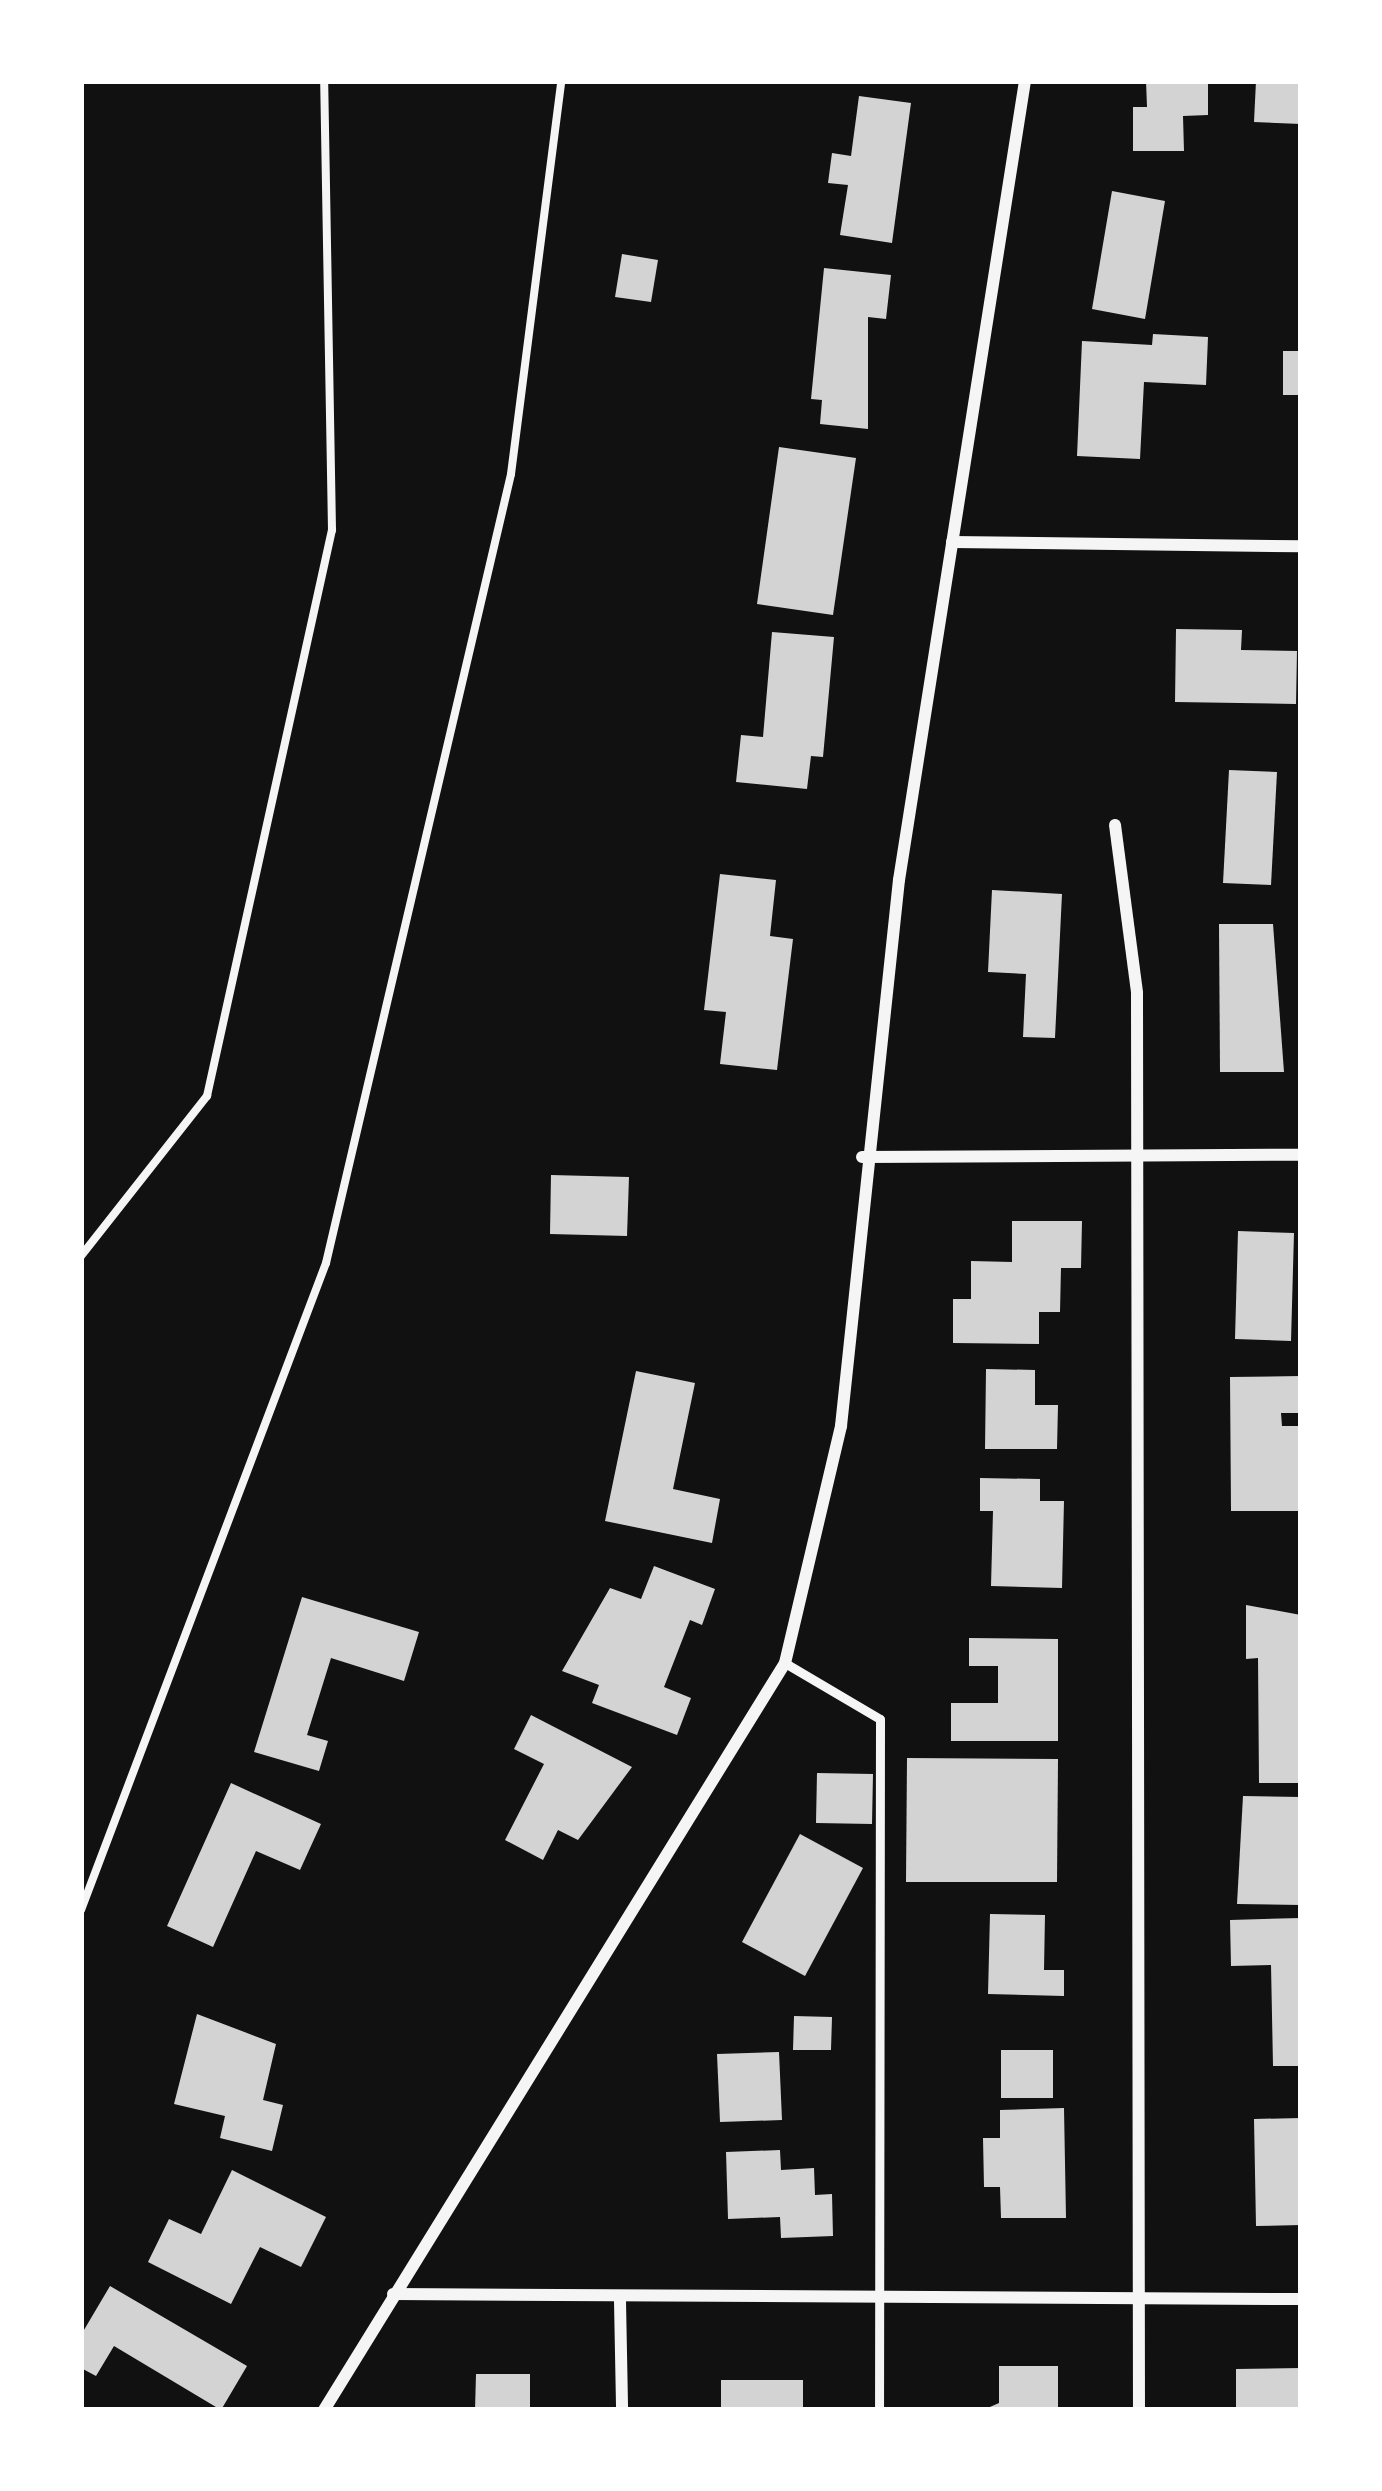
<!DOCTYPE html>
<html>
<head>
<meta charset="utf-8">
<style>
  body { margin:0 }
  #map { position:relative; width:1382px; height:2491px; overflow:hidden; background:#111; font-family:Signika,sans-serif }
  div>[style] { position:absolute }
  [style*='--x'] { left:calc(var(--x)*1px); top:calc(var(--y)*1px); width:calc(var(--w)*1px); rotate:calc(var(--a)*1deg) }
  .building>* { inset:0; background:#d3d3d3 }
  .path>* { height:8px; margin:-4px; padding:0 4px; transform-origin:4px; border-radius:4px; background:#f5f5f5 }
  .service>* { height:9px; margin:-4.5px; padding:0 4.5px; transform-origin:4.5px; border-radius:4.5px; background:#f5f5f5 }
  .minor>* { height:12px; margin:-6px; padding:0 6px; transform-origin:6px; border-radius:6px; background:#f5f5f5 }
  span { translate:-50% -50%; white-space:nowrap; text-align:center; line-height:1.15; -webkit-text-stroke:12px #fff; paint-order:stroke }
  .frame { position:absolute; inset:0; border:84px solid #fff; pointer-events:none }
</style>
</head>
<body>
<div id="map">
  <div class="building">
    <div style="clip-path:polygon(1146px 81px,1208px 81px,1208px 115px,1183px 116px,1184px 151px,1133px 151px,1133px 107px,1147px 107px)"></div>
    <div style="clip-path:polygon(1256px 81px,1301px 81px,1301px 124px,1254px 122px)"></div>
    <div style="clip-path:polygon(859px 96px,911px 103px,892px 243px,840px 235px,848px 185px,828px 183px,832px 153px,851px 156px)"></div>
    <div style="clip-path:polygon(1112px 191px,1165px 201px,1145px 319px,1092px 309px)"></div>
    <div style="clip-path:polygon(622px 254px,658px 260px,651px 302px,615px 297px)"></div>
    <div style="clip-path:polygon(824px 268px,891px 275px,886px 319px,868px 317px,868px 429px,820px 424px,822px 400px,811px 399px)"></div>
    <div style="clip-path:polygon(1153px 334px,1208px 337px,1206px 385px,1144px 382px,1140px 459px,1077px 456px,1082px 341px,1152px 345px)"></div>
    <div style="clip-path:polygon(1283px 351px,1301px 351px,1301px 395px,1283px 395px)"></div>
    <div style="clip-path:polygon(779px 447px,856px 458px,833px 615px,757px 604px)"></div>
    <div style="clip-path:polygon(1176px 629px,1242px 630px,1241px 650px,1297px 651px,1296px 704px,1175px 702px)"></div>
    <div style="clip-path:polygon(772px 632px,834px 637px,823px 757px,811px 756px,807px 789px,736px 782px,741px 735px,763px 737px)"></div>
    <div style="clip-path:polygon(1229px 770px,1277px 772px,1271px 885px,1223px 883px)"></div>
    <div style="clip-path:polygon(720px 874px,776px 880px,770px 936px,793px 939px,777px 1070px,720px 1064px,726px 1012px,704px 1010px)"></div>
    <div style="clip-path:polygon(992px 890px,1062px 894px,1055px 1038px,1023px 1037px,1026px 974px,988px 972px)"></div>
    <div style="clip-path:polygon(1219px 924px,1273px 924px,1284px 1072px,1220px 1072px)"></div>
    <div style="clip-path:polygon(551px 1175px,629px 1177px,627px 1236px,550px 1234px)"></div>
    <div style="clip-path:polygon(1012px 1221px,1082px 1221px,1081px 1268px,1061px 1268px,1060px 1312px,1039px 1312px,1039px 1344px,953px 1343px,953px 1299px,971px 1299px,971px 1261px,1012px 1262px)"></div>
    <div style="clip-path:polygon(1238px 1231px,1294px 1233px,1291px 1341px,1235px 1339px)"></div>
    <div style="clip-path:polygon(986px 1369px,1035px 1370px,1035px 1405px,1058px 1405px,1057px 1449px,985px 1449px)"></div>
    <div style="clip-path:polygon(636px 1371px,695px 1383px,673px 1489px,720px 1499px,712px 1543px,605px 1521px)"></div>
    <div style="clip-path:polygon(1301px 1376px,1301px 1413px,1281px 1413px,1282px 1426px,1301px 1426px,1301px 1511px,1231px 1511px,1230px 1377px)"></div>
    <div style="clip-path:polygon(980px 1478px,1040px 1479px,1040px 1501px,1064px 1501px,1062px 1588px,991px 1586px,993px 1511px,980px 1511px)"></div>
    <div style="clip-path:polygon(654px 1566px,715px 1589px,702px 1625px,690px 1620px,664px 1687px,691px 1698px,677px 1735px,592px 1703px,599px 1685px,562px 1671px,610px 1588px,641px 1599px)"></div>
    <div style="clip-path:polygon(302px 1597px,419px 1632px,404px 1681px,331px 1658px,307px 1735px,328px 1741px,319px 1771px,254px 1752px)"></div>
    <div style="clip-path:polygon(1246px 1605px,1301px 1615px,1301px 1783px,1259px 1783px,1258px 1658px,1246px 1659px)"></div>
    <div style="clip-path:polygon(969px 1638px,1058px 1639px,1058px 1741px,951px 1741px,951px 1703px,998px 1703px,998px 1666px,969px 1666px)"></div>
    <div style="clip-path:polygon(531px 1715px,632px 1767px,578px 1840px,558px 1830px,543px 1860px,505px 1840px,544px 1764px,514px 1749px)"></div>
    <div style="clip-path:polygon(907px 1758px,1058px 1759px,1057px 1882px,906px 1882px)"></div>
    <div style="clip-path:polygon(817px 1773px,873px 1774px,872px 1824px,816px 1823px)"></div>
    <div style="clip-path:polygon(231px 1783px,321px 1824px,300px 1870px,256px 1851px,213px 1947px,167px 1926px)"></div>
    <div style="clip-path:polygon(1243px 1796px,1301px 1797px,1301px 1905px,1237px 1904px)"></div>
    <div style="clip-path:polygon(800px 1834px,863px 1868px,805px 1976px,742px 1942px)"></div>
    <div style="clip-path:polygon(990px 1914px,1045px 1915px,1044px 1970px,1064px 1970px,1064px 1996px,988px 1994px)"></div>
    <div style="clip-path:polygon(1301px 1918px,1301px 2066px,1273px 2066px,1271px 1965px,1231px 1966px,1230px 1920px)"></div>
    <div style="clip-path:polygon(197px 2014px,276px 2044px,263px 2100px,283px 2105px,272px 2151px,220px 2138px,225px 2116px,174px 2104px)"></div>
    <div style="clip-path:polygon(794px 2016px,832px 2017px,831px 2050px,793px 2050px)"></div>
    <div style="clip-path:polygon(1001px 2050px,1053px 2050px,1053px 2098px,1001px 2098px)"></div>
    <div style="clip-path:polygon(779px 2052px,782px 2120px,720px 2122px,717px 2054px)"></div>
    <div style="clip-path:polygon(1064px 2108px,1066px 2218px,1001px 2218px,1000px 2187px,984px 2187px,983px 2138px,1000px 2138px,1000px 2110px)"></div>
    <div style="clip-path:polygon(1301px 2118px,1301px 2225px,1256px 2226px,1254px 2119px)"></div>
    <div style="clip-path:polygon(780px 2150px,781px 2170px,814px 2168px,815px 2195px,832px 2194px,833px 2236px,781px 2238px,780px 2217px,728px 2219px,726px 2152px)"></div>
    <div style="clip-path:polygon(232px 2170px,326px 2217px,301px 2267px,260px 2247px,231px 2304px,148px 2262px,169px 2219px,201px 2234px)"></div>
    <div style="clip-path:polygon(110px 2286px,247px 2366px,221px 2410px,114px 2346px,96px 2376px,81px 2368px,81px 2335px)"></div>
    <div style="clip-path:polygon(999px 2366px,1058px 2366px,1058px 2410px,983px 2410px,999px 2403px)"></div>
    <div style="clip-path:polygon(1301px 2368px,1301px 2409px,1236px 2410px,1236px 2369px)"></div>
    <div style="clip-path:polygon(476px 2374px,530px 2374px,530px 2410px,475px 2410px)"></div>
    <div style="clip-path:polygon(721px 2380px,803px 2380px,803px 2410px,721px 2410px)"></div>
  </div>
  <div class="path">
    <div style="--x:81;--y:1256;--w:204;--a:-51.8"></div>
    <div style="--x:207;--y:1096;--w:580;--a:-77.55"></div>
    <div style="--x:332;--y:530;--w:449;--a:-91"></div>
    <div style="--x:81;--y:1910;--w:692;--a:-69.26"></div>
    <div style="--x:326;--y:1263;--w:810;--a:-76.8"></div>
    <div style="--x:511;--y:474;--w:396;--a:-82.7"></div>
  </div>
  <div class="service">
    <div style="--x:785;--y:1663;--w:110;--a:30.5"></div>
    <div style="--x:880;--y:1719;--w:691;--a:90.08"></div>
  </div>
  <div class="minor">
    <div style="--x:952;--y:542;--w:349;--a:0.7"></div>
    <div style="--x:1115;--y:825;--w:169;--a:82.5"></div>
    <div style="--x:1137;--y:993;--w:1417;--a:89.92"></div>
    <div style="--x:862;--y:1157;--w:439;--a:-0.3"></div>
    <div style="--x:393;--y:2294;--w:908;--a:0.32"></div>
    <div style="--x:620;--y:2301;--w:109;--a:88.9"></div>
    <div style="--x:324;--y:2410;--w:878;--a:-58.32"></div>
    <div style="--x:785;--y:1663;--w:244;--a:-76.7"></div>
    <div style="--x:841;--y:1426;--w:549;--a:-83.94"></div>
    <div style="--x:899;--y:880;--w:809;--a:-81.04"></div>
  </div>
  <div class="frame"></div>
</div>
</body>
</html>
